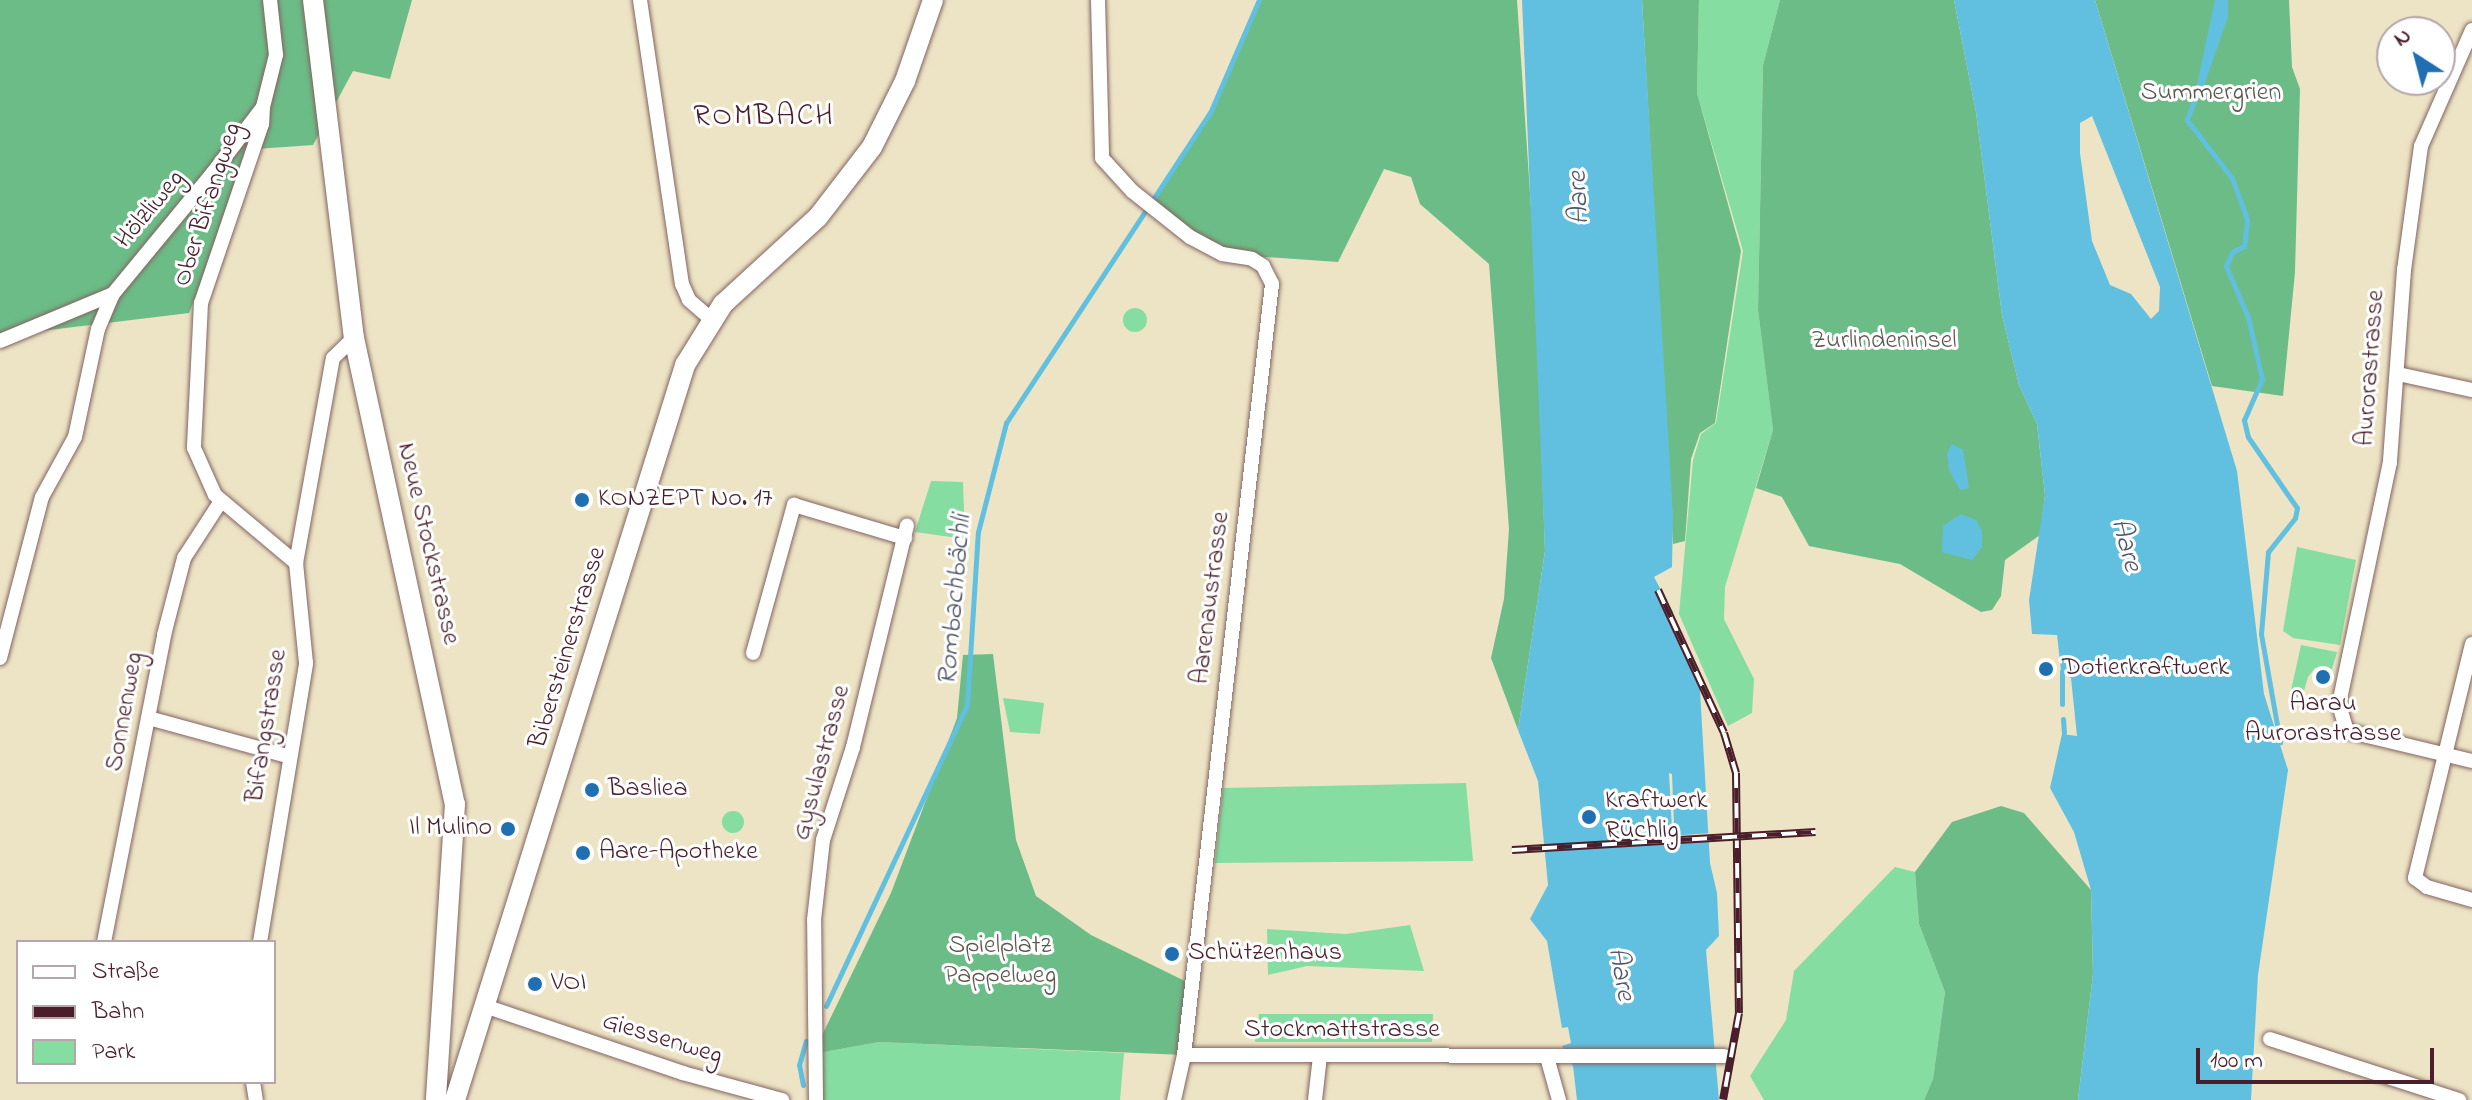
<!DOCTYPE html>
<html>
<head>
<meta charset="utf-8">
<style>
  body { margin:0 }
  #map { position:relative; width:2472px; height:1100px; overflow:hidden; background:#ede4c5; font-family:"Indie Flower",sans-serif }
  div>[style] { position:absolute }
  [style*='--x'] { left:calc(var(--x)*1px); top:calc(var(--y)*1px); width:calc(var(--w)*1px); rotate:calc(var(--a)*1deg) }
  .green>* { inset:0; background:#85dda1 }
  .round { border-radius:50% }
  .forest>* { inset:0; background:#6cbc87 }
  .water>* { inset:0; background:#61c0df }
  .pier>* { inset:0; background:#ede4c5 }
  .stream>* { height:5px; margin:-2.5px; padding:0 2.5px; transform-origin:2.5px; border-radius:2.5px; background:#61c0df }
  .roads { filter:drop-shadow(0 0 2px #836461) drop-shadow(0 0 2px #836461) }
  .street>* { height:14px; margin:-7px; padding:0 7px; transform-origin:7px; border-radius:7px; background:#fff }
  .secondary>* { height:20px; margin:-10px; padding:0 10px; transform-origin:10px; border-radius:10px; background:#fff }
  .rail>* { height:8px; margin-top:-4px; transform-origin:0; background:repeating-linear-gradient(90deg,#fff 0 15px,#4a1f2b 0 30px); box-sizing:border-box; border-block:2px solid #4a1f2b }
  .dots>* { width:22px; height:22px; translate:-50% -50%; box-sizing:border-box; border:4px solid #fff; border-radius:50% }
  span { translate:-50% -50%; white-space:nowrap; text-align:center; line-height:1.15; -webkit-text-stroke:6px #fff; paint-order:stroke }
  .park-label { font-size:26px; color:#5c584e }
  .street-label { font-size:26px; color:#4a1f2b }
  .poi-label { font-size:26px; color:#4a1f2b }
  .left { translate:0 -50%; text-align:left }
  .right { translate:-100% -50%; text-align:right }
  .water-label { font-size:28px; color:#52576a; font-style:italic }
  .quarter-label { font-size:30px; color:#4a1f2b; letter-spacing:2px }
  .legend { position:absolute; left:16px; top:940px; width:260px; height:144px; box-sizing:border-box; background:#fff; border:2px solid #b7a5aa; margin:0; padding:10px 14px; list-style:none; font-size:24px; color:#4a1f2b }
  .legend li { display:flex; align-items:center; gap:16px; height:40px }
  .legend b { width:40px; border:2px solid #b7a5aa }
  .north { position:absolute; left:2376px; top:16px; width:80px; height:80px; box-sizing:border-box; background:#fff; border:2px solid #b7a5aa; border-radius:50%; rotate:324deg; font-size:22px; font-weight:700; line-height:32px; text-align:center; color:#4a1f2b }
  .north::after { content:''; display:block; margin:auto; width:28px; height:36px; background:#1f6fb2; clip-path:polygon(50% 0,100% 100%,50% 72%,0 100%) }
  .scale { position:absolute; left:2196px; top:1048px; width:238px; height:36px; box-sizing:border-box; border:4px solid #4a1f2b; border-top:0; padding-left:10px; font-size:24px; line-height:28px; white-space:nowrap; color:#4a1f2b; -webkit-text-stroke:6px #fff; paint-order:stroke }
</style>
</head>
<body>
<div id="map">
  <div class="green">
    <div style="clip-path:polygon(1699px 0,1780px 0,1763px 65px,1758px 310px,1773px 430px,1725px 587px,1724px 619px,1754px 679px,1752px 713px,1728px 726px,1679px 614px,1693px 460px,1701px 434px,1716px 423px,1743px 251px,1697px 93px)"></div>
    <div class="round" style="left:1123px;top:308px;width:24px;height:24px"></div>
    <div style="clip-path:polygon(931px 481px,963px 482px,965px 539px,915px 532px)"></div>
    <div style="clip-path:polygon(2297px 547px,2356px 560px,2340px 645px,2293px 638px,2283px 631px)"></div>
    <div style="clip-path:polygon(2301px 645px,2337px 652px,2332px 669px,2315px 668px,2308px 677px,2302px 698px,2290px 695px)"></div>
    <div style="clip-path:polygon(1003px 698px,1044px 703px,1040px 734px,1010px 732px)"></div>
    <div style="clip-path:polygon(1466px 783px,1473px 861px,1215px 863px,1223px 788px)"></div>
    <div class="round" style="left:722px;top:811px;width:22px;height:22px"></div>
    <div style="clip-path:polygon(1895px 867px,1915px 872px,1919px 924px,1945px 992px,1933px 1079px,1924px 1100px,1764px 1100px,1750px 1076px,1786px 1020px,1794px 971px)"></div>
    <div style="clip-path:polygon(1410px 925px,1424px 971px,1307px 966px,1268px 975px,1267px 929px,1346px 934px)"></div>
    <div style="clip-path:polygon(1259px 1014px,1433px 1014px,1432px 1042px,1255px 1042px)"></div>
    <div style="clip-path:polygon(879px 1042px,1124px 1053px,1120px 1100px,816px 1100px,813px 1054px)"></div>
  </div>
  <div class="forest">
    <div style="clip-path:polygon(0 0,412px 0,390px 79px,353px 71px,313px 145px,256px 149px,189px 313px,0 336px)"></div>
    <div style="clip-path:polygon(1259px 0,1517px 0,1535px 267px,1545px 551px,1518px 730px,1491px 658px,1504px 599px,1509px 529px,1489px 264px,1420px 204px,1411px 177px,1384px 169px,1338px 262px,1222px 254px,1160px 214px,1154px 199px,1210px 113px)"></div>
    <div style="clip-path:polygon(1642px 0,1699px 0,1697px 93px,1741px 251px,1715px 423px,1700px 433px,1691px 459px,1685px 541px,1673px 544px)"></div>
    <div style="clip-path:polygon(1780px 0,1954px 0,1976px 112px,2002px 315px,2019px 385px,2037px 424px,2045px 495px,2040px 535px,2005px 560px,2001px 596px,1992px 610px,1981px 612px,1900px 564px,1809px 546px,1782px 497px,1756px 488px,1773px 430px,1758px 310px,1763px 65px)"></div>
    <div style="clip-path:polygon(2095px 0,2289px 0,2292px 67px,2300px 89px,2295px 272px,2283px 396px,2212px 386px)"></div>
    <div style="clip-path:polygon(993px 654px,1016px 840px,1036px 896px,1091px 935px,1191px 984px,1184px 1055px,879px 1042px,813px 1054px,891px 893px,957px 718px,963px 655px)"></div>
    <div style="clip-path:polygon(2001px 806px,2024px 813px,2091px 890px,2093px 974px,2078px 1100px,1924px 1100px,1933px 1079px,1945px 992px,1919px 924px,1915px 872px,1952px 822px)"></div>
  </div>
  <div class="water">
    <div style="clip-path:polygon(evenodd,1522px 0,1642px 0,1673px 516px,1672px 567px,1654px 577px,1673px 612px,1667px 616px,1700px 690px,1710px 863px,1717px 893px,1719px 936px,1706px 950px,1719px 1100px,1577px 1100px,1573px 1066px,1562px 1046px,1571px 1043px,1568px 1027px,1562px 1028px,1547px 941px,1530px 919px,1548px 885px,1538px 781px,1518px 730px,1545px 551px,1522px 0,1669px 773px,1672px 774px,1675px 850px,1673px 848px,1669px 773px)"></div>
    <div style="clip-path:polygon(evenodd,1954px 0,2095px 0,2237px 471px,2264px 694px,2288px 770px,2258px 975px,2251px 1100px,2078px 1100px,2093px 974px,2091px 890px,2074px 832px,2050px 788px,2062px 734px,2077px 736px,2071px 678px,2061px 670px,2057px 635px,2032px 634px,2029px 600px,2045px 495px,2037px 424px,2019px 385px,2002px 315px,1976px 112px,1954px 0,2092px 116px,2160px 287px,2159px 311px,2151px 319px,2131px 294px,2110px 285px,2092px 241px,2080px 153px,2080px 123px,2092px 116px)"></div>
    <div style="clip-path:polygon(2215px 0,2228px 0,2228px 17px,2203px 88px,2196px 89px)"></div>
    <div style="clip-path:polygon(1952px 444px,1963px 450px,1969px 488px,1960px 490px,1949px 470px,1947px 454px)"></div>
    <div style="clip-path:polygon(1961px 514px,1976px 520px,1982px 531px,1982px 547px,1972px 560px,1942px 552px,1943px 526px)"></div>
  </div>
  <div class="pier">
    <div style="clip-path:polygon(1709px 793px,1710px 805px,1638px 809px,1637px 798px)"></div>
    <div style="clip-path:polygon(1712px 833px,1712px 840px,1640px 845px,1640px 838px)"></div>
  </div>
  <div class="stream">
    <div style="--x:2200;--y:84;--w:38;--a:110"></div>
    <div style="--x:2187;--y:120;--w:73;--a:52.2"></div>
    <div style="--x:2232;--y:178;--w:44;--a:69.9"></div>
    <div style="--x:2247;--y:219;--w:27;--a:96"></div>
    <div style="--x:2244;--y:246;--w:13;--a:153"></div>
    <div style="--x:2232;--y:252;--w:15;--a:113"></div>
    <div style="--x:2226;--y:266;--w:56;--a:66.7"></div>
    <div style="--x:2248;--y:317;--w:64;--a:77.3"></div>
    <div style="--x:2262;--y:379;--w:45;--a:113.7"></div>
    <div style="--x:2244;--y:420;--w:17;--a:77"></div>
    <div style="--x:2248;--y:437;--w:86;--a:55.4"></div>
    <div style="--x:2297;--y:508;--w:10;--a:101"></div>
    <div style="--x:2295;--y:518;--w:43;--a:128.5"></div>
    <div style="--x:2268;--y:552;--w:82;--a:94.9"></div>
    <div style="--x:2261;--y:634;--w:110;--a:80"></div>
    <div style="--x:2062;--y:704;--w:33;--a:-90"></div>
    <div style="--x:2063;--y:719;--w:14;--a:86"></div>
    <div style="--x:826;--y:1006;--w:332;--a:-64.9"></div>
    <div style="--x:967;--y:705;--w:173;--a:-86.4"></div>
    <div style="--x:978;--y:532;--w:113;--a:-75.6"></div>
    <div style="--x:1006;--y:423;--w:371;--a:-56.7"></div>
    <div style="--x:1210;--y:113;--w:123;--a:-66.6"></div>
    <div style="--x:803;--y:1085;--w:20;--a:-101"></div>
    <div style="--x:799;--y:1065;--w:25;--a:-74"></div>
  </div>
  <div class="roads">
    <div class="street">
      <div style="--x:640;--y:0;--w:287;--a:81.6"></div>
      <div style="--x:682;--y:284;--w:17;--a:66"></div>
      <div style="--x:689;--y:300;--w:29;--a:41"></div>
      <div style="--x:1098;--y:0;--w:158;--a:88.5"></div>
      <div style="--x:1102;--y:158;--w:45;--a:47.7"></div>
      <div style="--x:1132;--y:191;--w:74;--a:38.4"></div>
      <div style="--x:1190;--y:237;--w:36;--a:28"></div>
      <div style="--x:1222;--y:254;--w:30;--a:9"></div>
      <div style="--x:1252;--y:259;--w:13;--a:32"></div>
      <div style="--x:1263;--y:266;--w:20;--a:63"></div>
      <div style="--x:1272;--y:284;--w:776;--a:96.51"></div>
      <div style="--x:1184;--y:1055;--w:46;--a:102.5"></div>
      <div style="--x:2472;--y:30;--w:127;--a:113.7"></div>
      <div style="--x:2421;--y:146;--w:125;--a:97.8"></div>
      <div style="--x:2404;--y:270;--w:193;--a:94.2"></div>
      <div style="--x:2390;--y:462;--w:248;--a:101.9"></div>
      <div style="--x:2339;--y:705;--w:27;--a:73"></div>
      <div style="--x:2347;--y:731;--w:129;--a:13.5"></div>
      <div style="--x:263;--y:107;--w:17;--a:93"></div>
      <div style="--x:262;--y:124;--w:189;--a:108.8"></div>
      <div style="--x:201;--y:303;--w:145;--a:92.8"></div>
      <div style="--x:194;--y:448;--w:51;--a:65.9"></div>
      <div style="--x:215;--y:495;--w:106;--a:40"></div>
      <div style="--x:0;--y:341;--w:122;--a:-22.6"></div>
      <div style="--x:113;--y:294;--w:156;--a:-50.5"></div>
      <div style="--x:212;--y:174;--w:84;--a:-52.7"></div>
      <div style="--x:263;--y:107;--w:54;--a:-76"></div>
      <div style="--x:276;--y:55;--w:55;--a:-96.2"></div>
      <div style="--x:2398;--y:374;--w:76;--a:12.2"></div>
      <div style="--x:2472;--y:644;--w:241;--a:103.7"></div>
      <div style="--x:2415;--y:878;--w:15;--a:37"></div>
      <div style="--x:2427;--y:887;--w:47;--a:16.1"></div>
      <div style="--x:753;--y:653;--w:154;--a:-74.5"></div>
      <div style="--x:794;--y:505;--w:116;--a:16.6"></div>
      <div style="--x:0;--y:658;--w:166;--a:-75.4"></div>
      <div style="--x:42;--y:497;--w:68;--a:-61.2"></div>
      <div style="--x:75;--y:437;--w:110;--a:-78"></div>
      <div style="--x:98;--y:329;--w:38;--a:-67"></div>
      <div style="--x:149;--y:718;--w:143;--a:15.4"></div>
      <div style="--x:104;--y:942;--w:313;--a:-78.9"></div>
      <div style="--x:164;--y:635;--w:80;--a:-75.4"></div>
      <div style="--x:184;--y:558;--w:68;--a:-57"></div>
      <div style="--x:260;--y:942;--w:283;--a:-80.6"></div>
      <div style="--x:306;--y:663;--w:100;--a:-95.7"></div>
      <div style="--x:296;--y:563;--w:208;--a:-79.8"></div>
      <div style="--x:333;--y:358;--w:29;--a:-44"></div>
      <div style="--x:485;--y:1006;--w:209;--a:18.7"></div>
      <div style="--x:683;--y:1073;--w:103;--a:15.3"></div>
      <div style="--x:2270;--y:1039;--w:199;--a:17.9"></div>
      <div style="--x:1184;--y:1055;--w:540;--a:0.11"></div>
      <div style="--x:1547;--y:1057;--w:45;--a:74.4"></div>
      <div style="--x:253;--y:1082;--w:18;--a:81"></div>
      <div style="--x:816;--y:1100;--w:180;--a:-90.6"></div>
      <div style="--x:814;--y:920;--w:81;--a:-83.6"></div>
      <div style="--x:823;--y:840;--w:98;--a:-72.1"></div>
      <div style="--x:853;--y:747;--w:228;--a:-76.3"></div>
      <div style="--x:1315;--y:1100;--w:44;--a:-83.5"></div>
    </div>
    <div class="secondary">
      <div style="--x:313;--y:0;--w:340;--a:83.1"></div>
      <div style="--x:354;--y:338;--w:477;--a:77.8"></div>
      <div style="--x:455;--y:804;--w:297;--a:93.7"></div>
      <div style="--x:455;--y:1100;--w:770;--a:-72.62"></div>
      <div style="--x:685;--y:365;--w:72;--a:-58.1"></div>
      <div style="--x:723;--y:304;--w:129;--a:-42.5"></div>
      <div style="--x:818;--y:217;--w:88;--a:-52.4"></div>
      <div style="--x:872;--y:147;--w:74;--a:-63.4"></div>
      <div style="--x:905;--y:81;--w:86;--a:-70.9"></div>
    </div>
  </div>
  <div class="rail">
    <div style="--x:1658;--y:590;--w:157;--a:65.2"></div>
    <div style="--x:1724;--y:733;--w:42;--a:73.3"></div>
    <div style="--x:1736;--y:773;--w:240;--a:89.3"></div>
    <div style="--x:1739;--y:1013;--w:88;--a:100.4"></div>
    <div style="--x:1512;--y:850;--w:304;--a:-3.4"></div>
  </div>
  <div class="dots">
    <div style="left:582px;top:500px;background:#1f6fb2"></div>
    <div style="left:2046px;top:669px;background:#1f6fb2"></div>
    <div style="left:2323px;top:677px;background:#1f6fb2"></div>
    <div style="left:592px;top:790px;background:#1f6fb2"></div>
    <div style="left:1589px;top:817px;background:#1f6fb2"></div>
    <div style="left:508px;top:829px;background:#1f6fb2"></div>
    <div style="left:583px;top:853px;background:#1f6fb2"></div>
    <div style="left:1172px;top:954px;background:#1f6fb2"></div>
    <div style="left:535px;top:984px;background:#1f6fb2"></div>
  </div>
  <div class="park-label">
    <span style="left:2211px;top:94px">Summergrien</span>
    <span style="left:1884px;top:342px">Zurlindeninsel</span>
    <span style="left:1000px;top:962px">Spielplatz<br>Pappelweg</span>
  </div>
  <div class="street-label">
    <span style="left:209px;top:205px;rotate:-72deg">Ober Bifangweg</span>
    <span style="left:151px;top:210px;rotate:-50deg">Hölzliweg</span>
    <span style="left:2372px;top:368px;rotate:-86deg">Aurorastrasse</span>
    <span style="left:427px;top:544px;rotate:77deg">Neue Stockstrasse</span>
    <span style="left:1212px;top:598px;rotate:-83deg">Aarenaustrasse</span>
    <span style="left:569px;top:648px;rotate:-73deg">Bibersteinerstrasse</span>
    <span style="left:126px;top:712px;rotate:-80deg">Sonnenweg</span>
    <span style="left:268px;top:726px;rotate:-81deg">Bifangstrasse</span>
    <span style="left:823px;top:763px;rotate:-75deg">Gysulastrasse</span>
    <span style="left:1342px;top:1031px">Stockmattstrasse</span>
    <span style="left:662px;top:1040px;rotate:17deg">Giessenweg</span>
  </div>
  <div class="poi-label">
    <span class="left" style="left:598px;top:500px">KONZEPT No. 17</span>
    <span class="left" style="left:2062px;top:669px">Dotierkraftwerk</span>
    <span style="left:2323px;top:720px">Aarau<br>Aurorastrasse</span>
    <span class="left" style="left:608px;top:790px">Basliea</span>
    <span class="left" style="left:1605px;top:817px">Kraftwerk<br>Rüchlig</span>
    <span class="right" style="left:492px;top:829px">Il Mulino</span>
    <span class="left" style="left:599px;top:853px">Aare-Apotheke</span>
    <span class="left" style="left:1188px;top:954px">Schützenhaus</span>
    <span class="left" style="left:551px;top:984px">VOI</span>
  </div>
  <div class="water-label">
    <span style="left:1580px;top:198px;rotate:-93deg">Aare</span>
    <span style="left:2125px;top:545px;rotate:75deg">Aare</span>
    <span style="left:956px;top:600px;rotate:-85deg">Rombachbächli</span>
    <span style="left:1620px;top:974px;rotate:80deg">Aare</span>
  </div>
  <div class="quarter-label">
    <span style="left:764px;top:117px">ROMBACH</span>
  </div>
  <ul class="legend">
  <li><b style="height:10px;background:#fff"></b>Straße</li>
  <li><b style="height:10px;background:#4a1f2b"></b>Bahn</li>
  <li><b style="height:22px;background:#85dda1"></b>Park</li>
  </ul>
  <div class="north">N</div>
  <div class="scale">100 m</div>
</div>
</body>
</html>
